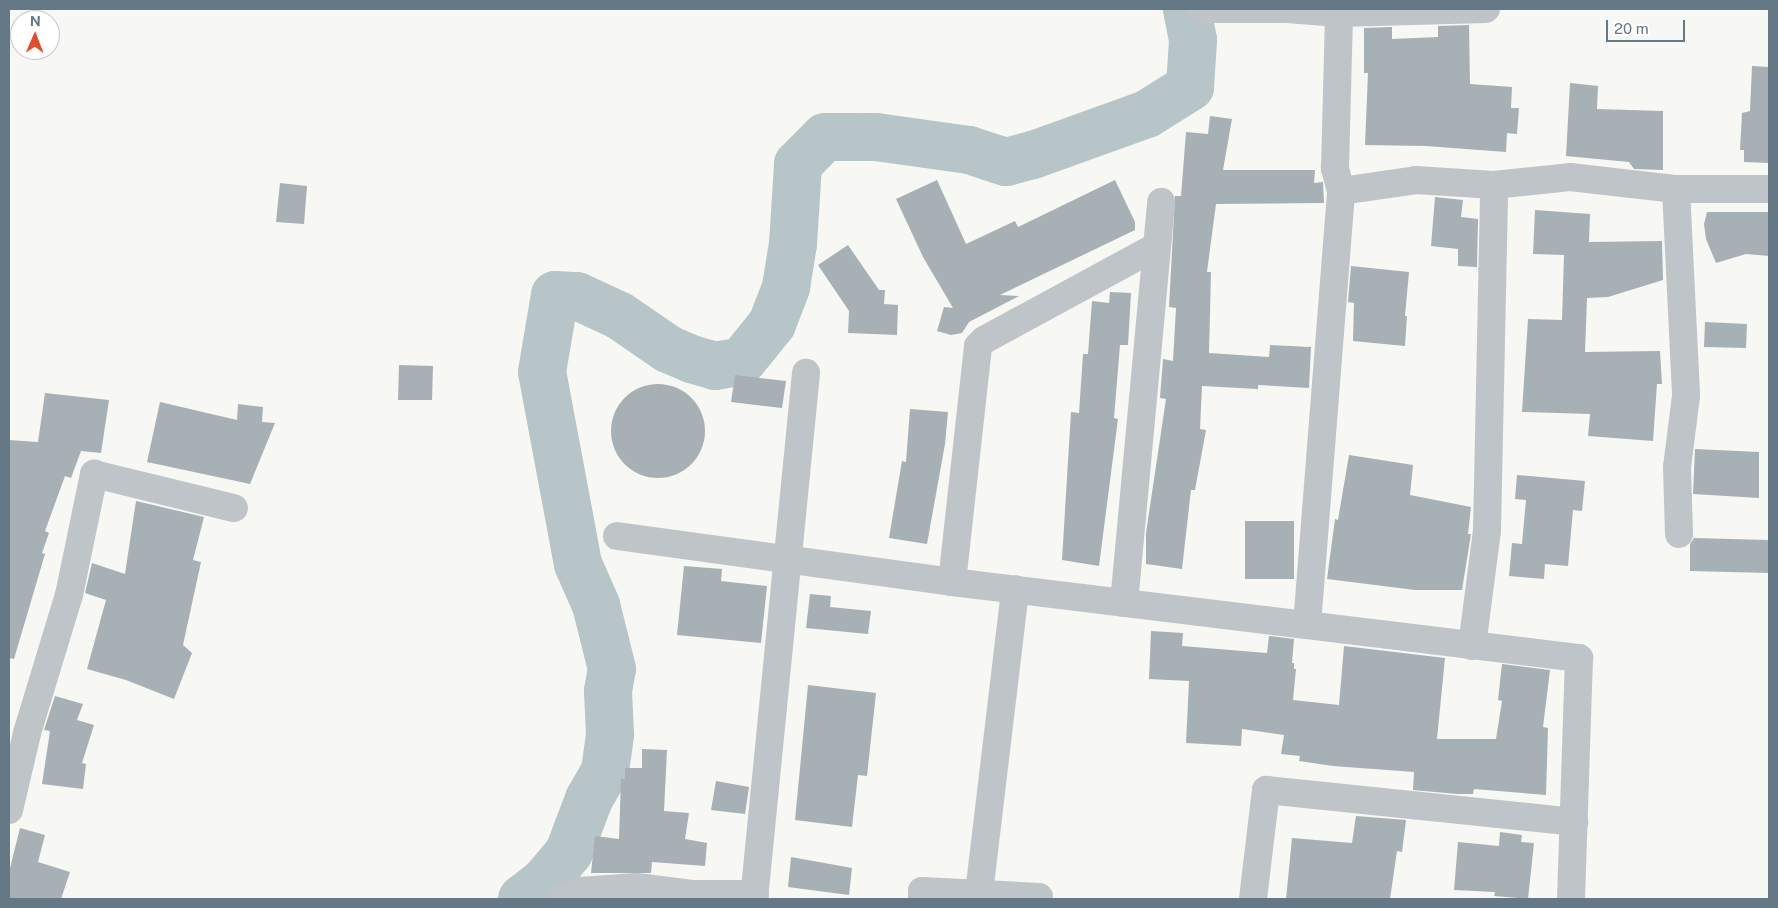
<!DOCTYPE html>
<html>
<head>
<meta charset="utf-8">
<style>
  body { margin:0 }
  #map { position:relative; width:1778px; height:908px; overflow:hidden; background:#f7f7f4; font-family:"Public Sans",sans-serif }
  div>[style] { position:absolute }
  [style*='--x'] { left:calc(var(--x)*1px); top:calc(var(--y)*1px); width:calc(var(--w)*1px); rotate:calc(var(--a)*1deg) }
  .river>* { height:48px; margin:-24px; padding:0 24px; transform-origin:24px; border-radius:24px; background:#b7c4c8 }
  .building>* { inset:0; background:#a7b0b5 }
  .round { border-radius:50% }
  .minor>* { height:28px; margin:-14px; padding:0 14px; transform-origin:14px; border-radius:14px; background:#bfc4c8 }
  span { translate:-50% -50%; white-space:nowrap; text-align:center; line-height:1.15; -webkit-text-stroke:5px #fff; paint-order:stroke }
  .frame { position:absolute; inset:0; border:10px solid #657885; pointer-events:none }
  .north { position:absolute; left:10px; top:10px; width:50px; height:50px; box-sizing:border-box; background:#fff; border:1px solid #c1c9ce; border-radius:50%; rotate:1deg; font-size:14px; font-weight:700; line-height:20px; text-align:center; color:#657885 }
  .north::after { content:''; display:block; margin:auto; width:18px; height:22px; background:#e64c25; clip-path:polygon(50% 0,100% 100%,50% 72%,0 100%) }
  .scale { position:absolute; left:1606px; top:20px; width:79px; height:22px; box-sizing:border-box; border:2px solid #657885; border-top:0; padding-left:6px; font-size:15px; line-height:18px; white-space:nowrap; color:#657885; -webkit-text-stroke:4px #fff; paint-order:stroke }
</style>
</head>
<body>
<div id="map">
  <div class="river">
    <div style="--x:522;--y:899;--w:29;--a:-38"></div>
    <div style="--x:545;--y:881;--w:38;--a:-50"></div>
    <div style="--x:569;--y:852;--w:57;--a:-69.3"></div>
    <div style="--x:589;--y:799;--w:32;--a:-60"></div>
    <div style="--x:605;--y:771;--w:37;--a:-82"></div>
    <div style="--x:610;--y:734;--w:43;--a:-92.7"></div>
    <div style="--x:608;--y:691;--w:22;--a:-80"></div>
    <div style="--x:612;--y:669;--w:66;--a:-104"></div>
    <div style="--x:596;--y:605;--w:45;--a:-113.7"></div>
    <div style="--x:578;--y:564;--w:195;--a:-100.6"></div>
    <div style="--x:542;--y:372;--w:78;--a:-80.4"></div>
    <div style="--x:555;--y:295;--w:22;--a:3"></div>
    <div style="--x:577;--y:296;--w:47;--a:24.9"></div>
    <div style="--x:620;--y:316;--w:58;--a:34.5"></div>
    <div style="--x:668;--y:349;--w:25;--a:23"></div>
    <div style="--x:691;--y:359;--w:25;--a:16"></div>
    <div style="--x:715;--y:366;--w:27;--a:-10"></div>
    <div style="--x:742;--y:361;--w:48;--a:-51"></div>
    <div style="--x:772;--y:324;--w:40;--a:-69"></div>
    <div style="--x:786;--y:287;--w:44;--a:-80.8"></div>
    <div style="--x:793;--y:244;--w:80;--a:-86.4"></div>
    <div style="--x:798;--y:164;--w:38;--a:-45"></div>
    <div style="--x:825;--y:137;--w:51;--a:0"></div>
    <div style="--x:876;--y:137;--w:94;--a:8"></div>
    <div style="--x:969;--y:150;--w:39;--a:18"></div>
    <div style="--x:1006;--y:162;--w:28;--a:-15"></div>
    <div style="--x:1033;--y:155;--w:121;--a:-19.8"></div>
    <div style="--x:1147;--y:114;--w:51;--a:-32.1"></div>
    <div style="--x:1190;--y:87;--w:47;--a:-86.3"></div>
    <div style="--x:1193;--y:40;--w:32;--a:-101"></div>
  </div>
  <div class="building">
    <div style="clip-path:polygon(1469px 25px,1470px 84px,1512px 87px,1511px 108px,1519px 108px,1517px 134px,1507px 133px,1506px 152px,1426px 146px,1365px 145px,1368px 73px,1364px 73px,1364px 28px,1392px 27px,1392px 39px,1438px 37px,1438px 26px)"></div>
    <div style="clip-path:polygon(1752px 66px,1769px 67px,1769px 163px,1744px 162px,1744px 150px,1740px 150px,1742px 113px,1750px 111px)"></div>
    <div style="clip-path:polygon(1570px 83px,1598px 86px,1597px 109px,1663px 111px,1663px 170px,1634px 169px,1629px 162px,1566px 156px)"></div>
    <div style="clip-path:polygon(1210px 116px,1232px 119px,1223px 170px,1315px 170px,1314px 183px,1323px 182px,1324px 203px,1216px 204px,1207px 272px,1211px 272px,1209px 353px,1269px 357px,1270px 345px,1311px 347px,1309px 388px,1258px 385px,1258px 389px,1202px 386px,1200px 429px,1206px 430px,1195px 490px,1191px 490px,1182px 569px,1146px 564px,1146px 533px,1166px 399px,1160px 398px,1163px 359px,1173px 361px,1176px 308px,1169px 307px,1175px 196px,1181px 196px,1186px 132px,1208px 134px)"></div>
    <div style="clip-path:polygon(937px 180px,966px 244px,1015px 221px,1018px 227px,1115px 180px,1135px 222px,1135px 230px,1000px 295px,1019px 296px,969px 322px,962px 333px,951px 335px,937px 331px,944px 307px,953px 308px,923px 257px,896px 199px)"></div>
    <div style="clip-path:polygon(280px 183px,307px 186px,304px 224px,276px 222px)"></div>
    <div style="clip-path:polygon(1435px 197px,1463px 200px,1461px 217px,1478px 219px,1477px 267px,1458px 266px,1458px 249px,1431px 246px)"></div>
    <div style="clip-path:polygon(1535px 210px,1590px 214px,1589px 242px,1662px 241px,1663px 280px,1608px 297px,1587px 298px,1585px 352px,1660px 351px,1662px 384px,1657px 384px,1653px 441px,1588px 436px,1590px 414px,1522px 412px,1528px 319px,1562px 320px,1564px 255px,1533px 254px)"></div>
    <div style="clip-path:polygon(1707px 212px,1769px 212px,1769px 256px,1746px 254px,1716px 263px,1706px 239px,1704px 224px)"></div>
    <div style="clip-path:polygon(848px 245px,879px 290px,885px 290px,884px 304px,898px 305px,897px 335px,848px 333px,849px 311px,818px 265px)"></div>
    <div style="clip-path:polygon(1351px 266px,1409px 272px,1405px 316px,1407px 316px,1405px 346px,1353px 341px,1354px 303px,1348px 302px)"></div>
    <div style="clip-path:polygon(1110px 292px,1131px 293px,1128px 345px,1120px 345px,1114px 418px,1118px 419px,1099px 566px,1062px 560px,1071px 412px,1079px 413px,1083px 354px,1088px 354px,1092px 301px,1109px 303px)"></div>
    <div style="clip-path:polygon(1705px 322px,1747px 324px,1746px 348px,1704px 347px)"></div>
    <div style="clip-path:polygon(399px 365px,433px 366px,432px 400px,398px 400px)"></div>
    <div style="clip-path:polygon(735px 375px,786px 381px,782px 408px,731px 402px)"></div>
    <div class="round" style="left:611px;top:384px;width:94px;height:94px"></div>
    <div style="clip-path:polygon(45px 393px,109px 400px,101px 453px,81px 451px,71px 478px,65px 476px,45px 531px,49px 533px,42px 553px,45px 554px,14px 659px,9px 658px,9px 440px,38px 442px)"></div>
    <div style="clip-path:polygon(160px 402px,237px 420px,238px 404px,263px 407px,262px 422px,275px 423px,250px 484px,147px 462px)"></div>
    <div style="clip-path:polygon(910px 409px,948px 412px,945px 444px,927px 544px,889px 538px,902px 461px,906px 462px)"></div>
    <div style="clip-path:polygon(1695px 449px,1759px 452px,1759px 498px,1693px 494px)"></div>
    <div style="clip-path:polygon(1349px 455px,1413px 465px,1410px 495px,1471px 507px,1468px 534px,1471px 534px,1462px 590px,1415px 590px,1327px 579px,1335px 519px,1338px 520px)"></div>
    <div style="clip-path:polygon(1517px 475px,1585px 481px,1582px 511px,1573px 510px,1568px 566px,1545px 564px,1544px 579px,1509px 576px,1512px 543px,1522px 544px,1526px 500px,1515px 499px)"></div>
    <div style="clip-path:polygon(136px 501px,204px 517px,193px 560px,201px 562px,183px 645px,192px 653px,174px 699px,126px 680px,87px 669px,106px 600px,85px 593px,92px 563px,125px 574px)"></div>
    <div style="clip-path:polygon(1245px 521px,1294px 521px,1294px 579px,1245px 579px)"></div>
    <div style="clip-path:polygon(1694px 538px,1769px 540px,1769px 573px,1690px 571px,1690px 544px)"></div>
    <div style="clip-path:polygon(684px 566px,722px 569px,721px 581px,767px 586px,761px 643px,677px 635px)"></div>
    <div style="clip-path:polygon(810px 594px,831px 596px,830px 607px,871px 611px,868px 634px,806px 628px)"></div>
    <div style="clip-path:polygon(1151px 631px,1183px 633px,1182px 646px,1267px 653px,1269px 636px,1294px 639px,1292px 663px,1294px 663px,1294px 669px,1296px 669px,1293px 700px,1339px 705px,1344px 646px,1445px 658px,1437px 739px,1496px 739px,1502px 701px,1498px 700px,1502px 664px,1550px 670px,1543px 727px,1548px 728px,1546px 795px,1474px 789px,1473px 794px,1457px 794px,1413px 790px,1414px 772px,1333px 766px,1299px 761px,1300px 756px,1281px 754px,1284px 735px,1242px 729px,1241px 746px,1186px 743px,1189px 681px,1149px 679px)"></div>
    <div style="clip-path:polygon(808px 685px,876px 693px,867px 776px,858px 775px,852px 827px,795px 820px)"></div>
    <div style="clip-path:polygon(55px 696px,83px 704px,77px 720px,94px 725px,82px 763px,86px 764px,83px 789px,42px 784px,50px 731px,44px 730px)"></div>
    <div style="clip-path:polygon(642px 749px,667px 750px,664px 811px,689px 813px,685px 839px,707px 843px,705px 866px,652px 862px,651px 873px,591px 873px,595px 836px,619px 839px,621px 779px,625px 779px,625px 768px,642px 768px)"></div>
    <div style="clip-path:polygon(716px 781px,749px 787px,745px 814px,711px 810px)"></div>
    <div style="clip-path:polygon(1356px 816px,1406px 820px,1402px 852px,1397px 851px,1390px 899px,1286px 899px,1292px 838px,1352px 843px)"></div>
    <div style="clip-path:polygon(20px 828px,45px 835px,38px 862px,70px 872px,61px 899px,9px 899px,9px 872px)"></div>
    <div style="clip-path:polygon(1500px 832px,1522px 835px,1521px 842px,1534px 843px,1528px 899px,1494px 896px,1495px 892px,1454px 890px,1458px 842px,1499px 846px)"></div>
    <div style="clip-path:polygon(791px 857px,852px 868px,849px 895px,788px 887px)"></div>
  </div>
  <div class="minor">
    <div style="--x:1200;--y:9;--w:87;--a:0"></div>
    <div style="--x:1287;--y:9;--w:52;--a:4.4"></div>
    <div style="--x:1676;--y:189;--w:207;--a:87.2"></div>
    <div style="--x:1686;--y:396;--w:72;--a:97.2"></div>
    <div style="--x:1677;--y:467;--w:67;--a:88.3"></div>
    <div style="--x:1341;--y:191;--w:76;--a:-8.3"></div>
    <div style="--x:1416;--y:180;--w:78;--a:3.7"></div>
    <div style="--x:617;--y:536;--w:338;--a:7.8"></div>
    <div style="--x:952;--y:582;--w:632;--a:6.91"></div>
    <div style="--x:1579;--y:658;--w:241;--a:91.9"></div>
    <div style="--x:952;--y:582;--w:237;--a:-83.7"></div>
    <div style="--x:978;--y:346;--w:8;--a:-45"></div>
    <div style="--x:984;--y:340;--w:197;--a:-28.5"></div>
    <div style="--x:1124;--y:603;--w:403;--a:-84.7"></div>
    <div style="--x:1307;--y:625;--w:435;--a:-85.5"></div>
    <div style="--x:1341;--y:191;--w:24;--a:-105"></div>
    <div style="--x:1335;--y:168;--w:155;--a:-88.5"></div>
    <div style="--x:1339;--y:13;--w:147;--a:-1.6"></div>
    <div style="--x:1472;--y:646;--w:116;--a:-82.6"></div>
    <div style="--x:1487;--y:531;--w:346;--a:-88.8"></div>
    <div style="--x:1494;--y:185;--w:76;--a:-6"></div>
    <div style="--x:1570;--y:177;--w:107;--a:6.5"></div>
    <div style="--x:1676;--y:189;--w:93;--a:0"></div>
    <div style="--x:9;--y:810;--w:79;--a:-76.8"></div>
    <div style="--x:27;--y:733;--w:144;--a:-73.1"></div>
    <div style="--x:69;--y:595;--w:124;--a:-78.3"></div>
    <div style="--x:94;--y:474;--w:144;--a:13.7"></div>
    <div style="--x:979;--y:893;--w:306;--a:-83.2"></div>
    <div style="--x:561;--y:899;--w:20;--a:-24"></div>
    <div style="--x:579;--y:891;--w:58;--a:-3.9"></div>
    <div style="--x:637;--y:887;--w:55;--a:7.3"></div>
    <div style="--x:692;--y:894;--w:63;--a:0"></div>
    <div style="--x:754;--y:899;--w:529;--a:-84.35"></div>
    <div style="--x:922;--y:899;--w:8;--a:-90"></div>
    <div style="--x:922;--y:891;--w:117;--a:2.9"></div>
    <div style="--x:1039;--y:897;--w:2;--a:90"></div>
    <div style="--x:1253;--y:899;--w:110;--a:-83.2"></div>
    <div style="--x:1266;--y:790;--w:310;--a:5.9"></div>
  </div>
  <div class="frame"></div>
  <div class="north">N</div>
  <div class="scale">20 m</div>
</div>
</body>
</html>
